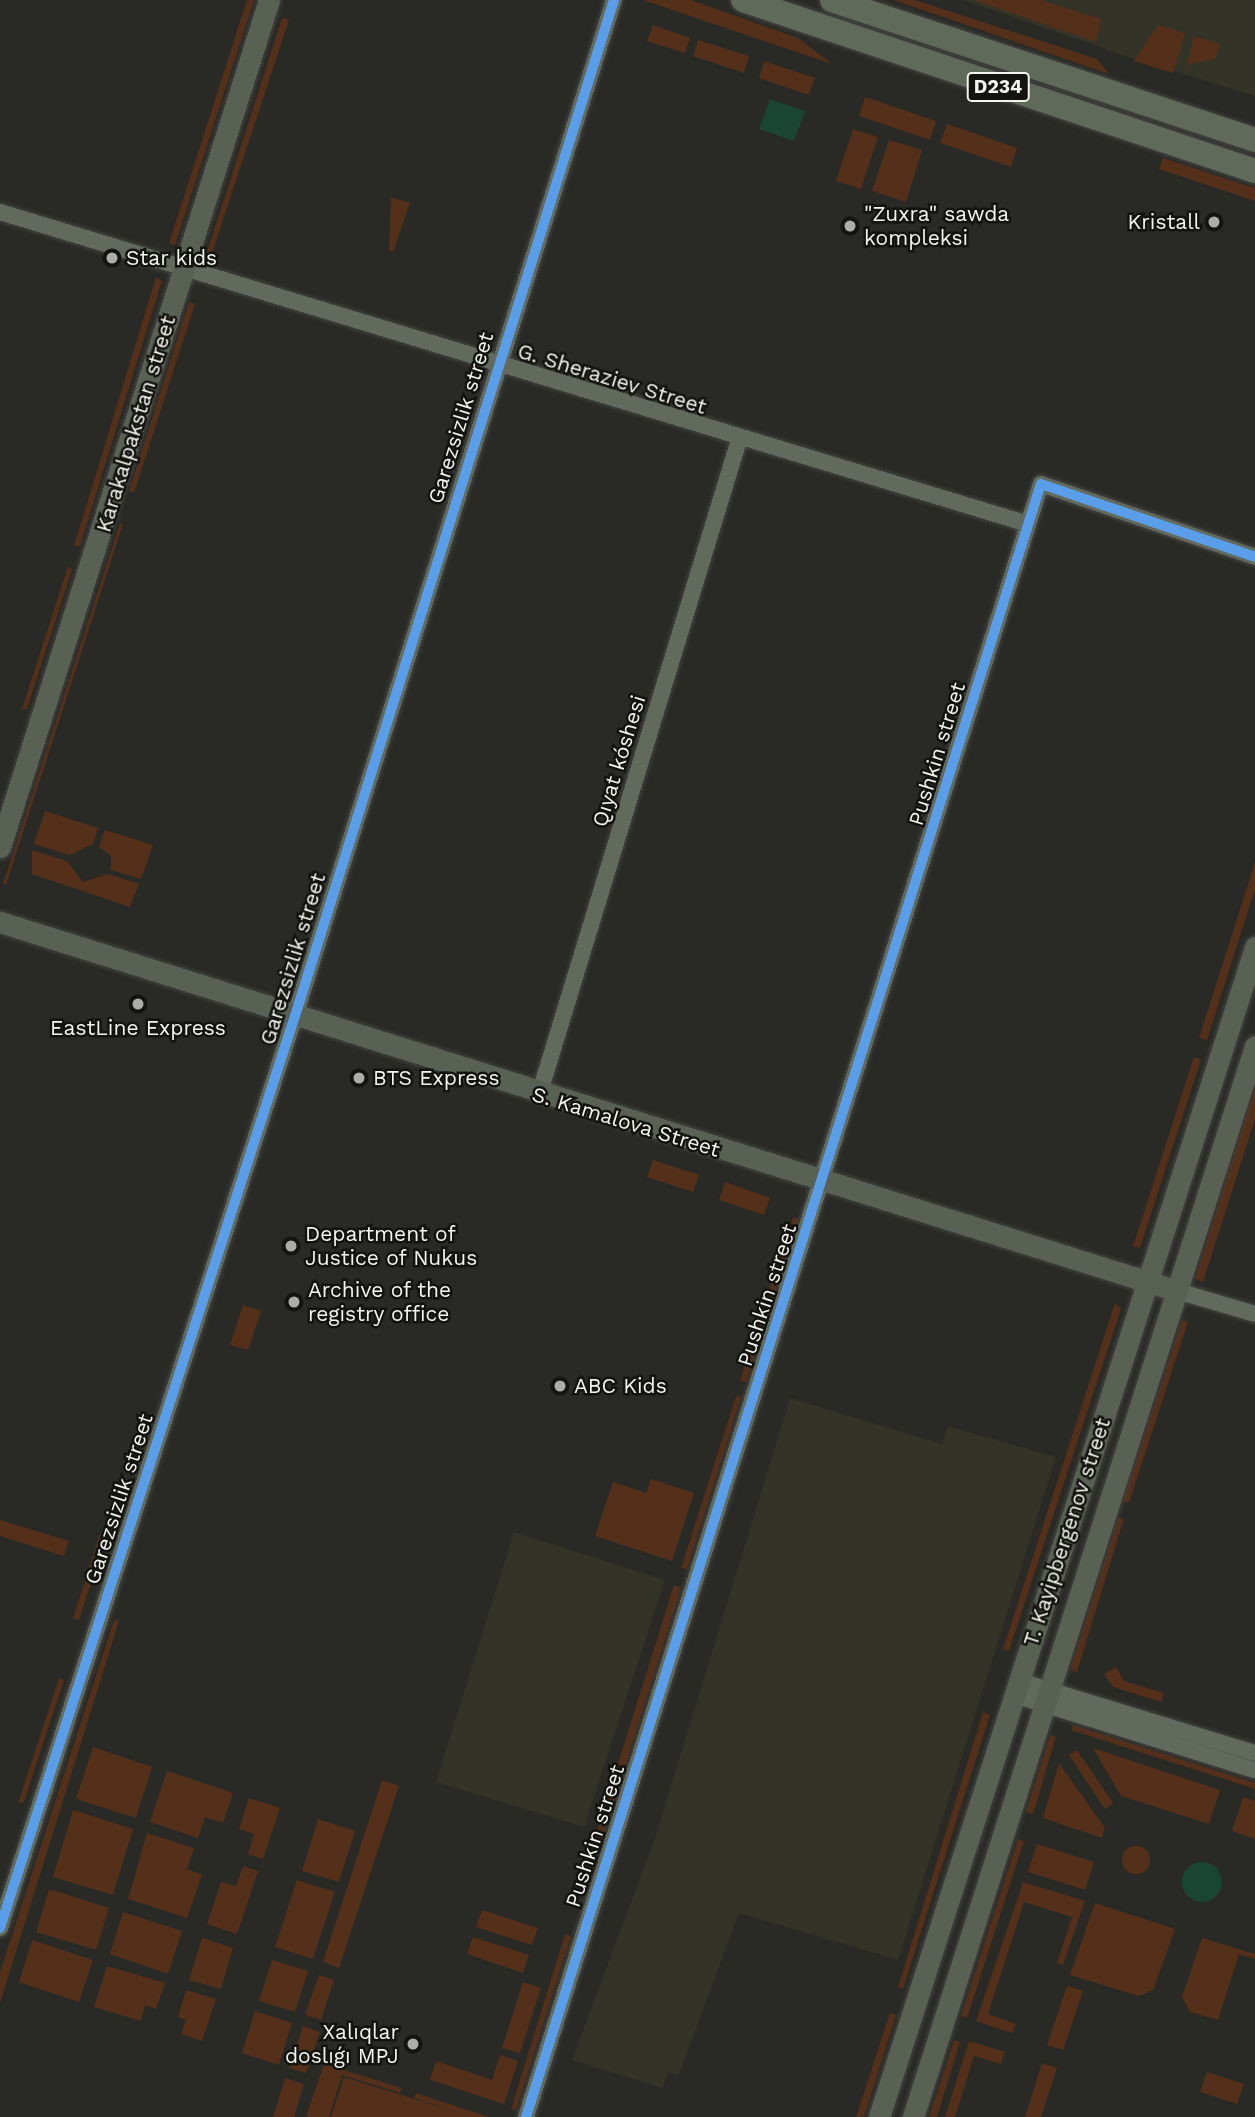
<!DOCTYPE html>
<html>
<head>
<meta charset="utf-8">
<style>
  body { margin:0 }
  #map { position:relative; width:1255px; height:2117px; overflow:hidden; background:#292925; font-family:"Work Sans",sans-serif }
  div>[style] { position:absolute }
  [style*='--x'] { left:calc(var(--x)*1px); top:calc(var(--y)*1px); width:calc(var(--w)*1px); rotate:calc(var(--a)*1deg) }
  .built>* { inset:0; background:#333328 }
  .green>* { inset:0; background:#54301b }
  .round { border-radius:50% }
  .water>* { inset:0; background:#1a4534 }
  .roads { filter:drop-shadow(0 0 2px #444442) drop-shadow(0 0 2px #444442) }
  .street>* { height:16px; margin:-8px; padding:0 8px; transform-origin:8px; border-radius:8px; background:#616a5c }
  .secondary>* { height:21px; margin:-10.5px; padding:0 10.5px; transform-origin:10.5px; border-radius:10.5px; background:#596155 }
  .primary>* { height:24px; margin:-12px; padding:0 12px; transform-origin:12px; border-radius:12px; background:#606a5b }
  .cycleway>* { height:10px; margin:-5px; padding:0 5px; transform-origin:5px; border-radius:5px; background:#5a9eea }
  .dots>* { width:19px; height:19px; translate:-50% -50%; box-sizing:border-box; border:4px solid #131310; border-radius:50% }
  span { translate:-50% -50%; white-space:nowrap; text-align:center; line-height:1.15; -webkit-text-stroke:5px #131310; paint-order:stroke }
  .shield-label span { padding:2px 5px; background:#131310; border:2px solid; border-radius:5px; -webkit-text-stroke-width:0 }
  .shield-label { font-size:19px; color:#f3f3ef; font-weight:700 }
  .poi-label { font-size:21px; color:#f3f3ef }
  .left { translate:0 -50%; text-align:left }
  .right { translate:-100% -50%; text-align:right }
  .street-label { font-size:21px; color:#f3f3ef }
</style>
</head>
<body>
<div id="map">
  <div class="built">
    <div style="clip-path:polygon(963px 0,1255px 0,1255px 96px,1106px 50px,1110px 39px,1106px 49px)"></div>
    <div style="clip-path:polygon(790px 1398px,942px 1444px,948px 1426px,1056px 1457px,898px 1960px,739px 1913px,679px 2075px,668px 2072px,663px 2088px,572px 2060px,655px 1838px)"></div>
    <div style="clip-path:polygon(514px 1532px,665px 1580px,584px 1827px,436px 1782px)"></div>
  </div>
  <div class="green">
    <div style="clip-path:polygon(247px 0,254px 0,175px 245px,169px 243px)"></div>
    <div style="clip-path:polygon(643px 0,691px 0,798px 38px,832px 64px)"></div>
    <div style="clip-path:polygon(893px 0,915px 0,1097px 59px,1109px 74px)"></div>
    <div style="clip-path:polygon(973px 0,1041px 0,1101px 19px,1096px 42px)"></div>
    <div style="clip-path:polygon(282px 18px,289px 20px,211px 256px,206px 255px)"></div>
    <div style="clip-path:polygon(653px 25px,690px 38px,685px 53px,647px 41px)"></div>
    <div style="clip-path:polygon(1158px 25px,1185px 33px,1173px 73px,1134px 61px)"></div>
    <div style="clip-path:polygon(1194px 36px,1220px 44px,1215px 59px,1189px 64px,1184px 76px)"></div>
    <div style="clip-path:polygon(698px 40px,749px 56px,744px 73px,693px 56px)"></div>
    <div style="clip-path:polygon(764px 61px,815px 78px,809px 95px,759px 78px)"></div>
    <div style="clip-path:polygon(865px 97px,936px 121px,930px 140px,859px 116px)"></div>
    <div style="clip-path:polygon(947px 124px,1017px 148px,1011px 167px,940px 143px)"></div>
    <div style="clip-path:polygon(853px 129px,878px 137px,861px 189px,836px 181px)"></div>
    <div style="clip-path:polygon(889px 140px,922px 150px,906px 202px,872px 191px)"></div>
    <div style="clip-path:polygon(1163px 158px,1255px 188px,1255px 201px,1159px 169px)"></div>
    <div style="clip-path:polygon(391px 197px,410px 203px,393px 252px,389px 251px)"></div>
    <div style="clip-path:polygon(156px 277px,162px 281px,80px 546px,74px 546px)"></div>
    <div style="clip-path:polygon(189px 302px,195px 304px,134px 493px,129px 491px)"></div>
    <div style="clip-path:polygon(120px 523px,123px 524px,6px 885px,3px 884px)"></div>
    <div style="clip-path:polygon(68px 566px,72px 570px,27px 709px,22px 709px)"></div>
    <div style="clip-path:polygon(45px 811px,98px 828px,93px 844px,70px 855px,34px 844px)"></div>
    <div style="clip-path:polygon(105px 830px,153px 845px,141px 879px,111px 870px,111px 856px,99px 847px)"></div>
    <div style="clip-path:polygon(32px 850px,67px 861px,83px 882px,108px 874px,139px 884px,130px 907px,32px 874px)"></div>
    <div style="clip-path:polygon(1255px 862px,1255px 889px,1207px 1040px,1199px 1038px)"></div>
    <div style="clip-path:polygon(1194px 1057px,1201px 1060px,1140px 1248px,1133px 1246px)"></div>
    <div style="clip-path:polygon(1255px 1088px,1255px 1119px,1203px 1282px,1195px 1279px)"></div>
    <div style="clip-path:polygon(653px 1160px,699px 1175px,693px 1192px,647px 1177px)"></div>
    <div style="clip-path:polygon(725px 1182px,770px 1198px,764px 1215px,719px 1200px)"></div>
    <div style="clip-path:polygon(793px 1217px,799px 1219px,746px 1382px,740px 1381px)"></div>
    <div style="clip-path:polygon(1115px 1303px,1121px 1309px,1009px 1651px,1003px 1649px)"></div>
    <div style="clip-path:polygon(243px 1305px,261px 1311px,248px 1350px,230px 1345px)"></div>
    <div style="clip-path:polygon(1182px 1320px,1188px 1322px,1129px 1503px,1123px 1501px)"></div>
    <div style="clip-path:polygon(736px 1396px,741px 1397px,687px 1569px,681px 1568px)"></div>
    <div style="clip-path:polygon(651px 1479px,694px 1493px,672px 1561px,595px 1536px,613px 1482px,646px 1493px)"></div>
    <div style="clip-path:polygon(1118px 1518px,1124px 1519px,1077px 1672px,1070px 1670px)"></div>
    <div style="clip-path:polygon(0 1520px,69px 1541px,64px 1556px,0 1536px)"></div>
    <div style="clip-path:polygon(100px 1534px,106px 1536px,79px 1620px,73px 1618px)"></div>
    <div style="clip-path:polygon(674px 1585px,681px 1588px,600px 1846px,593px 1844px)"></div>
    <div style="clip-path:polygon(114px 1620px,119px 1621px,0 2003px,0 1972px)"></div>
    <div style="clip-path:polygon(1116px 1667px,1124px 1681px,1164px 1693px,1161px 1702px,1113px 1687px,1104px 1674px)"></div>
    <div style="clip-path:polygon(59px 1678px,64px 1680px,24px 1802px,18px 1803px)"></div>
    <div style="clip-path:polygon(983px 1712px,990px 1715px,903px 1989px,898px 1987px)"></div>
    <div style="clip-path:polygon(1073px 1725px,1255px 1783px,1255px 1789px,1071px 1730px)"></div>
    <div style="clip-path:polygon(1050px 1735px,1056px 1737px,1033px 1814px,1026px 1812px)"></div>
    <div style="clip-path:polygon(93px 1747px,152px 1767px,136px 1818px,76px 1799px)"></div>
    <div style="clip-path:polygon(1093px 1748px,1220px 1790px,1209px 1824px,1121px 1796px)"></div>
    <div style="clip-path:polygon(1077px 1750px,1113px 1803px,1105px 1809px,1069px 1755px)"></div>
    <div style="clip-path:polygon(1059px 1763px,1105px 1828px,1102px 1838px,1043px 1818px)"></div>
    <div style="clip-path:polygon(167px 1771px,233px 1793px,223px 1823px,205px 1817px,198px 1838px,150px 1822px)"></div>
    <div style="clip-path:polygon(382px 1780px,399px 1786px,339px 1968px,323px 1962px)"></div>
    <div style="clip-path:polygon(1243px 1797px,1255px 1801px,1255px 1839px,1232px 1831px)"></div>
    <div style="clip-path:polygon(249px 1798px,280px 1808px,263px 1859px,248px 1854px,254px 1834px,239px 1829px)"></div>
    <div style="clip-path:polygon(73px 1810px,133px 1829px,113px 1895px,53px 1877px)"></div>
    <div style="clip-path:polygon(318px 1819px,355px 1831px,339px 1882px,302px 1871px)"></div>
    <div style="clip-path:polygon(147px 1833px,194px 1848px,187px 1869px,202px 1875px,187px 1918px,128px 1899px)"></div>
    <div style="clip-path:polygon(1018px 1839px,1024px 1841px,967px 2018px,961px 2016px)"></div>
    <div style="clip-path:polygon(1037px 1844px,1094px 1862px,1085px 1890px,1028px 1872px)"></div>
    <div class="round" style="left:1122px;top:1846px;width:28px;height:28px"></div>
    <div style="clip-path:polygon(243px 1866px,258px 1871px,237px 1934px,207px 1924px,221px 1882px,236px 1886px)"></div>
    <div style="clip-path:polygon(297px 1880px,335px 1892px,313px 1959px,275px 1947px)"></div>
    <div style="clip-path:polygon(1023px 1882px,1085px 1901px,1063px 1965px,1057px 1963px,1072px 1917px,1024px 1902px,988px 2014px,1016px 2024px,1012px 2033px,976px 2021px)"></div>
    <div style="clip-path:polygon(49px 1889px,109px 1908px,96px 1950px,36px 1932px)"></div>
    <div style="clip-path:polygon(1095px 1903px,1175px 1929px,1153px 1990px,1139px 1996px,1070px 1975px)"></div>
    <div style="clip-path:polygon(482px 1910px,538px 1928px,532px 1945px,476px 1927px)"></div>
    <div style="clip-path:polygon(123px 1912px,182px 1931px,168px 1974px,110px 1954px)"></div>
    <div style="clip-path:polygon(565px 1934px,571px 1936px,516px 2110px,511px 2109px)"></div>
    <div style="clip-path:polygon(473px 1937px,529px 1955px,523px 1973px,467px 1954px)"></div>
    <div style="clip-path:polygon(202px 1938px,233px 1948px,221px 1989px,189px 1980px)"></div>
    <div style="clip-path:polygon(1202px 1938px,1255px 1954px,1255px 1959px,1239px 1954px,1218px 2020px,1190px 2012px,1182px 1997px)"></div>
    <div style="clip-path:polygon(32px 1940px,93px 1960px,79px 2002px,19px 1982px)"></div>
    <div style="clip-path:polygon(272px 1960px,308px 1971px,295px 2012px,259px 2001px)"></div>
    <div style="clip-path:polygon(107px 1966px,165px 1983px,156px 2009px,145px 2005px,141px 2021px,94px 2007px)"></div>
    <div style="clip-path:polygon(319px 1975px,334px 1980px,321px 2020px,305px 2015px)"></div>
    <div style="clip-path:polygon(523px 1982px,541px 1988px,520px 2053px,502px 2048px)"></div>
    <div style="clip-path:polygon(1067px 1986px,1083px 1991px,1063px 2050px,1047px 2045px)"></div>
    <div style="clip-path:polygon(186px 1990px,216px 1999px,202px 2041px,181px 2034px,186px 2020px,178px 2017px)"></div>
    <div style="clip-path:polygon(255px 2011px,292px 2023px,279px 2065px,242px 2053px)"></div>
    <div style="clip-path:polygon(890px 2013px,896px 2015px,864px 2117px,856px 2117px)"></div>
    <div style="clip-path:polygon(303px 2026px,320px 2032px,306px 2073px,289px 2068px)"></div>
    <div style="clip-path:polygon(954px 2040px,960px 2042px,937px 2117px,929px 2117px)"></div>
    <div style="clip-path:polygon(969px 2041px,1005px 2052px,1001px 2064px,974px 2056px,955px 2117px,945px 2117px)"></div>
    <div style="clip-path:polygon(500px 2055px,518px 2061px,504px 2104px,430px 2080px,436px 2061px,492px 2080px)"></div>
    <div style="clip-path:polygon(1042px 2063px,1057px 2068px,1041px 2117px,1025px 2117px)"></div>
    <div style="clip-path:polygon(324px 2064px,402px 2088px,400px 2093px,342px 2075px,329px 2117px,306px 2117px)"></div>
    <div style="clip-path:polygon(1207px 2072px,1244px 2084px,1237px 2104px,1200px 2092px)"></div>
    <div style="clip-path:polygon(344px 2077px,459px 2113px,414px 2098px,416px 2093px,489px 2117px,331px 2117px)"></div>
    <div style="clip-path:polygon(285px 2078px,304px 2084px,294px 2117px,273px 2117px)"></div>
  </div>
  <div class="water">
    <div style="clip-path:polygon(770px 99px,805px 111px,794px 141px,759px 129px)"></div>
    <div class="round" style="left:1182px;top:1862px;width:40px;height:40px"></div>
  </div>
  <div class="roads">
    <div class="street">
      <div style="--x:0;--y:212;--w:1074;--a:16.88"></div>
      <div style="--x:539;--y:1095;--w:685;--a:-73.02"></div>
      <div style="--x:1174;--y:1290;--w:84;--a:16.5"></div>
      <div style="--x:1019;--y:1681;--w:247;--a:17"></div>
      <div style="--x:1015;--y:1695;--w:251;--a:17.4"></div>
      <div style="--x:0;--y:1928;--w:959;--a:-72.08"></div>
      <div style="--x:295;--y:1016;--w:1065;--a:-72.57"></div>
      <div style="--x:526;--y:2117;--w:1712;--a:-72.5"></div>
      <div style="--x:1041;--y:484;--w:226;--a:18.8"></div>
    </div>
    <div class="secondary">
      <div style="--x:0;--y:847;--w:889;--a:-72.38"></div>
      <div style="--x:0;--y:922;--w:1230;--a:17.4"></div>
      <div style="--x:879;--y:2117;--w:1229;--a:-72.18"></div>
      <div style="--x:913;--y:2117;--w:1124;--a:-72.29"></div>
    </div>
    <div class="primary">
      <div style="--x:743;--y:0;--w:540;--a:18.47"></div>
      <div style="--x:832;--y:0;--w:446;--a:18.3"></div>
    </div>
  </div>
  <div class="cycleway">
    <div style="--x:0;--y:1928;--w:959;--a:-72.08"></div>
    <div style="--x:295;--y:1016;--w:1065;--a:-72.57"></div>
    <div style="--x:526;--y:2117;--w:1712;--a:-72.5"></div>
    <div style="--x:1041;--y:484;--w:226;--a:18.8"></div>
  </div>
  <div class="dots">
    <div style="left:1214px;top:222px;background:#acaca8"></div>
    <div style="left:850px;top:226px;background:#acaca8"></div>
    <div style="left:112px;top:258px;background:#acaca8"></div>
    <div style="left:138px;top:1004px;background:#acaca8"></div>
    <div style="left:359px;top:1078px;background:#acaca8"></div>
    <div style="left:291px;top:1246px;background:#acaca8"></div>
    <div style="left:294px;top:1302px;background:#acaca8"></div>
    <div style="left:560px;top:1386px;background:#acaca8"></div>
    <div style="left:413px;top:2044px;background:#acaca8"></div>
  </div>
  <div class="shield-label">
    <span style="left:998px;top:87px">D234</span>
  </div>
  <div class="poi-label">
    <span class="left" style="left:864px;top:226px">"Zuxra" sawda<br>kompleksi</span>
    <span class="right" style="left:1200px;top:222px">Kristall</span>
    <span class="left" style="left:126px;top:258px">Star kids</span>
    <span style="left:138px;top:1028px">EastLine Express</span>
    <span class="left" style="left:373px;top:1078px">BTS Express</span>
    <span class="left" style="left:305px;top:1246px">Department of<br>Justice of Nukus</span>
    <span class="left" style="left:308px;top:1302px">Archive of the<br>registry office</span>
    <span class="left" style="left:574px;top:1386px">ABC Kids</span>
    <span class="right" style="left:399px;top:2044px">Xalıqlar<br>doslıǵı MPJ</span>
  </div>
  <div class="street-label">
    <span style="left:612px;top:379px;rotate:17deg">G. Sheraziev Street</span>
    <span style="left:461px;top:418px;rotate:-73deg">Garezsizlik street</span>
    <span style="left:136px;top:424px;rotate:-73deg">Karakalpakstan street</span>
    <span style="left:937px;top:754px;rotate:-73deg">Pushkin street</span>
    <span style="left:619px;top:761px;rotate:-73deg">Qıyat kóshesi</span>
    <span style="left:293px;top:959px;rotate:-73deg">Garezsizlik street</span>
    <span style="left:626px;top:1122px;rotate:17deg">S. Kamalova Street</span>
    <span style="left:767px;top:1295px;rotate:-72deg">Pushkin street</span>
    <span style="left:119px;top:1499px;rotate:-72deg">Garezsizlik street</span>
    <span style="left:1067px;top:1532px;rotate:-72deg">T. Kayipbergenov street</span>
    <span style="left:595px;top:1836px;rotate:-72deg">Pushkin street</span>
  </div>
</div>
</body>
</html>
